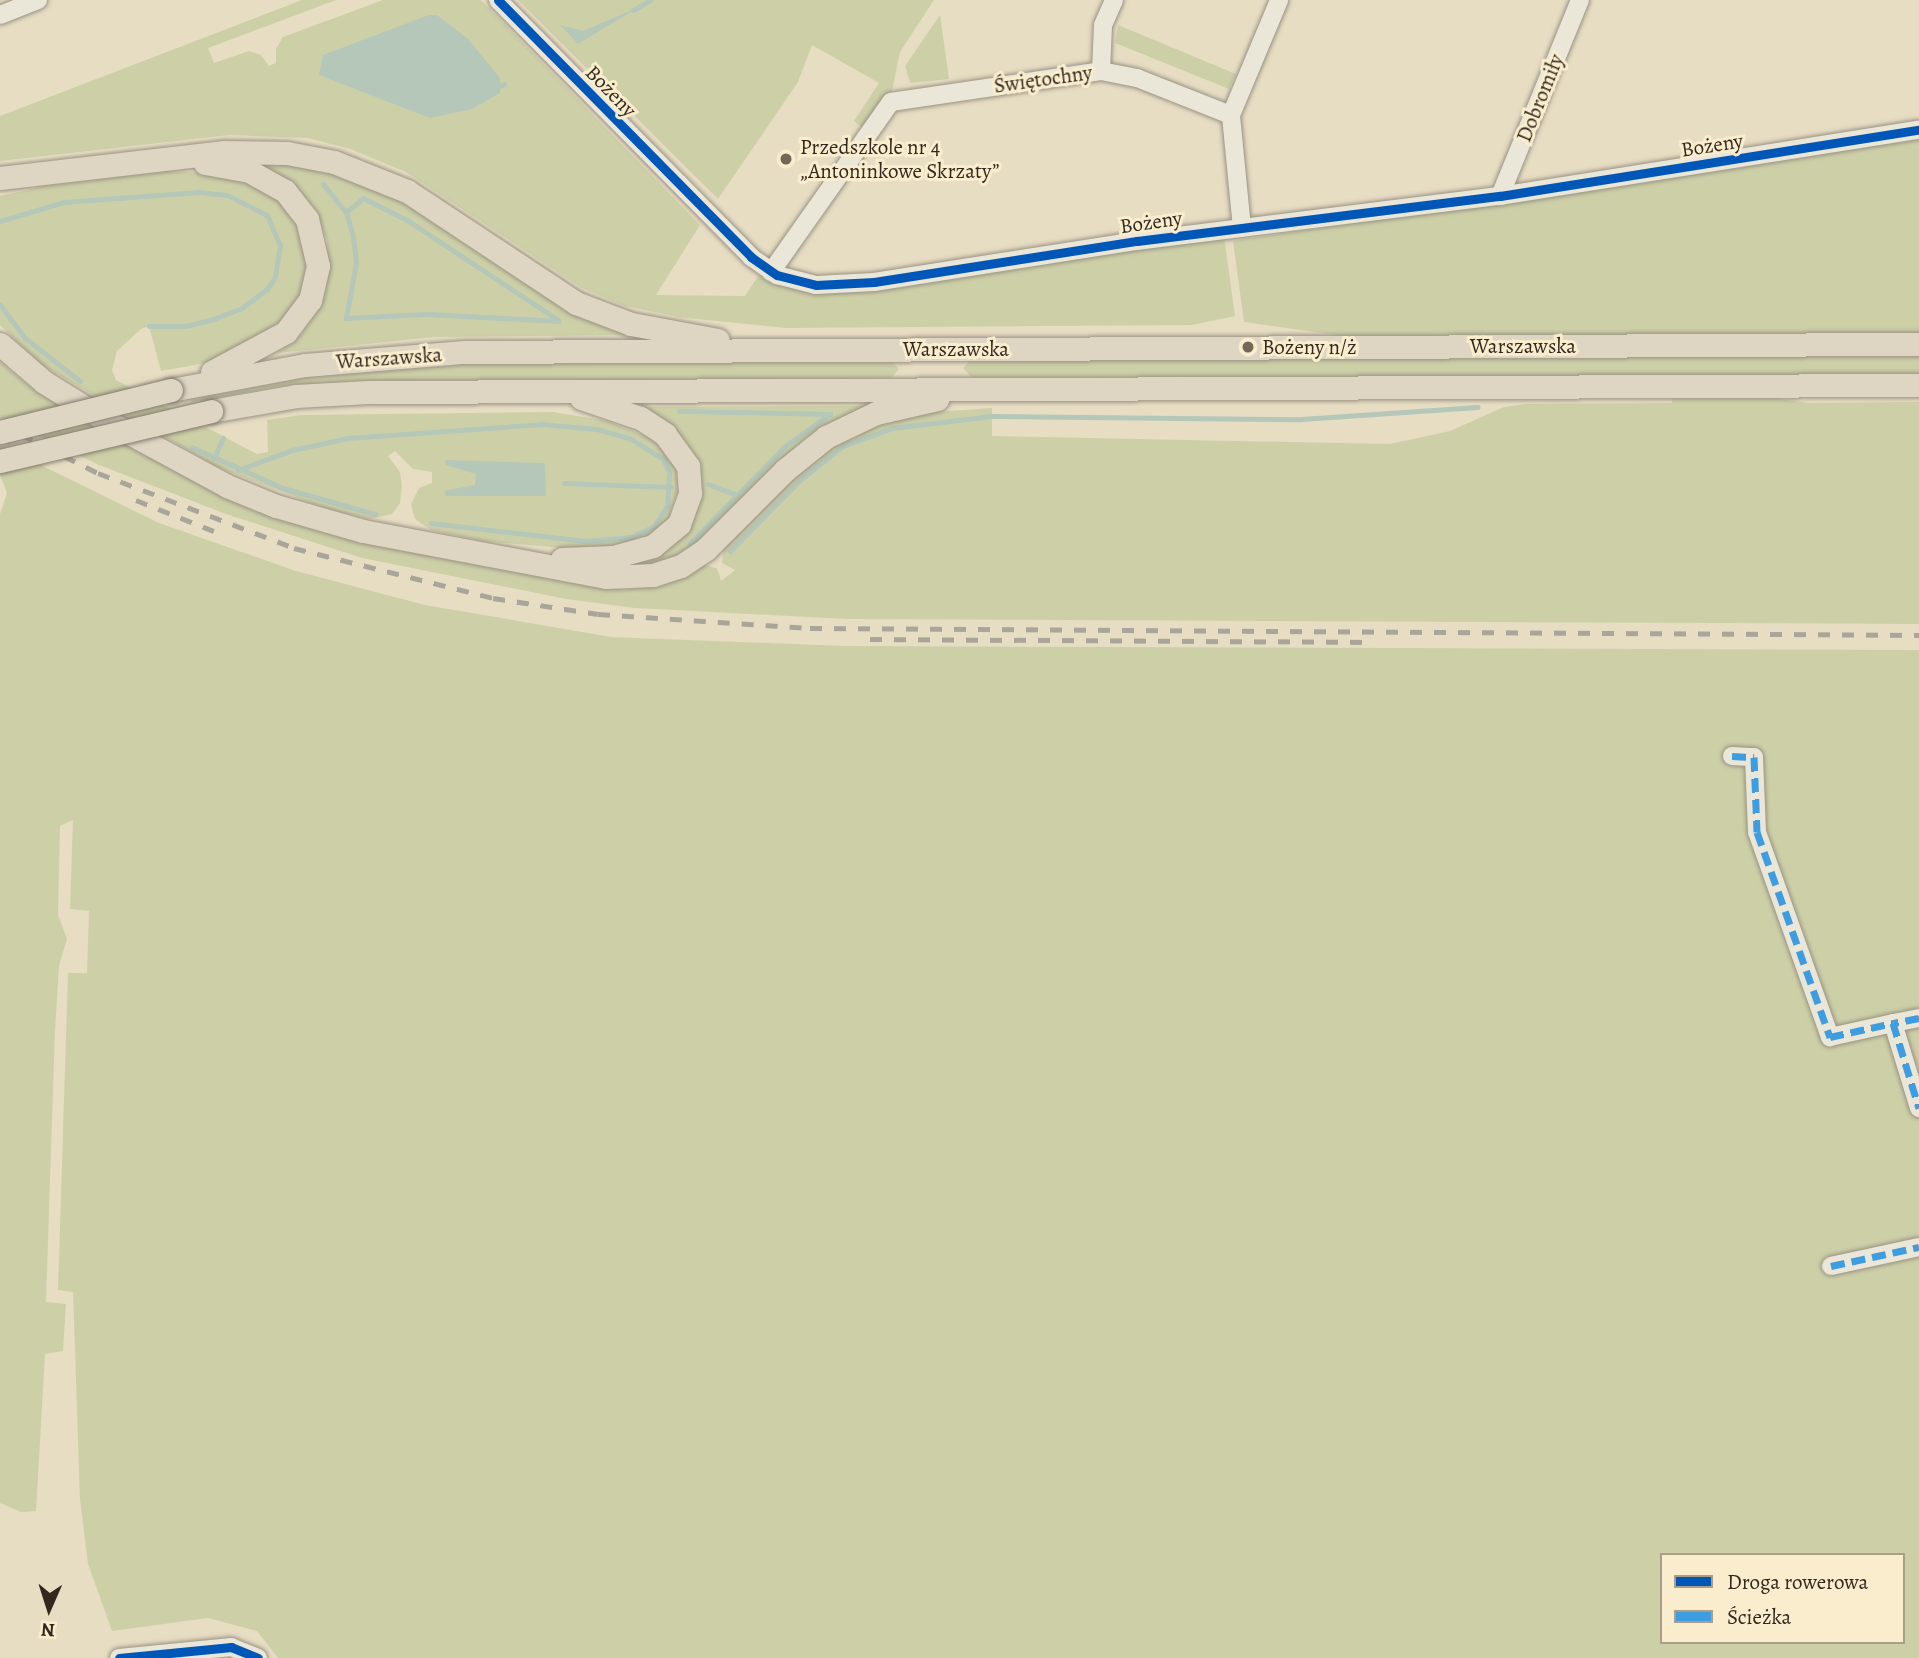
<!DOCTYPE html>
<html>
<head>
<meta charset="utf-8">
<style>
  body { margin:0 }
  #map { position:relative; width:1919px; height:1658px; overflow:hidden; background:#e7ddc3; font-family:Alegreya,serif }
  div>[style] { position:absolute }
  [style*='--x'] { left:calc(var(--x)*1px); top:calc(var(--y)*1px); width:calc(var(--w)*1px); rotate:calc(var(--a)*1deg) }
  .green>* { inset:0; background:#cdd0a7 }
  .water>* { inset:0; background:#b4c7b9 }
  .stream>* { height:5px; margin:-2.5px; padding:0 2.5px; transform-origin:2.5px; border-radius:2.5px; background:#b4c7b9 }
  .roads { filter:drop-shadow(0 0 2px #999283) drop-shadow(0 0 2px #999283) }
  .minor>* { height:18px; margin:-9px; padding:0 9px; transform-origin:9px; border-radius:9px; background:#eae6d8 }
  .major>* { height:23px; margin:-11.5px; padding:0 11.5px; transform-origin:11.5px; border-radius:11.5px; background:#ded5c3 }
  .rail>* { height:5px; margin-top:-2.5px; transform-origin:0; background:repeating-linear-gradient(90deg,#aaa59a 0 12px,transparent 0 24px) }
  .bridges { filter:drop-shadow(0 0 2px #817a6d) drop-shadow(0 0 2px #817a6d) }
  .major-bridge>* { height:23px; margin:-11.5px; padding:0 11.5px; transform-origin:11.5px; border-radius:11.5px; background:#ded5c3 }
  .quiet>* { height:7px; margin-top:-3.5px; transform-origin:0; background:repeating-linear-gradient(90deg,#3e9ce0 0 14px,transparent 0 21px) }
  .cycleway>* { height:9px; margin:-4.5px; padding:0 4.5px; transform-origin:4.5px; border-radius:4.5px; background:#0057b8 }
  .dots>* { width:19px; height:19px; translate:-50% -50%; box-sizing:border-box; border:4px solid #f9edce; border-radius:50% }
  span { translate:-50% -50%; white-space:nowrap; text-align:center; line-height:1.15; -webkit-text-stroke:6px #f9edce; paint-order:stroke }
  .street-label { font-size:21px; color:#33281f }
  .poi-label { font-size:21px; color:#33281f }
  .left { translate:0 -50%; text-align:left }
  .legend { position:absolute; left:1660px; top:1553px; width:245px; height:91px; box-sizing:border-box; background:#f9edce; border:2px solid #aa9e88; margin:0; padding:9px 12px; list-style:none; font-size:21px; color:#33281f }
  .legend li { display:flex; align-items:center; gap:14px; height:35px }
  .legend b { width:35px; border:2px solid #aa9e88 }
  .north { position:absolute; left:14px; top:1574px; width:70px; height:70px; -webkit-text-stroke:5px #f9edce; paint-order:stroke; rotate:183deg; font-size:19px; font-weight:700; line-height:28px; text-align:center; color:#33281f }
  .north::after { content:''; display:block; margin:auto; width:24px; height:32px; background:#33281f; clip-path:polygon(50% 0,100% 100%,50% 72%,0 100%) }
</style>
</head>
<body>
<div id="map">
  <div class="green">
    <div style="clip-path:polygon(302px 0,336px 0,208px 48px,214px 63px,249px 51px,261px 55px,269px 66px,276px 63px,276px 49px,283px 37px,383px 0,481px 0,700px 225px,656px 295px,745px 296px,758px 276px,784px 285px,1224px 236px,1235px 316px,1192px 325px,786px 328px,678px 317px,625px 306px,582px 288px,406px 172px,350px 149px,308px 138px,229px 135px,0 161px,0 116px)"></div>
    <div style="clip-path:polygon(518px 0,934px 0,900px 52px,891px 96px,863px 128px,854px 121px,879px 83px,812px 45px,798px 82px,718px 199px)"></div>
    <div style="clip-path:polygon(940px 15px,949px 79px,910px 83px,905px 66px)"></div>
    <div style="clip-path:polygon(1118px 25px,1236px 74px,1229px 89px,1115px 43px)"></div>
    <div style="clip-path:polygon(1919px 139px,1919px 334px,1344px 336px,1244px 322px,1233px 241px)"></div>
    <div style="clip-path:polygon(247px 160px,298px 163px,387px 190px,546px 296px,634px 335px,434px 337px,277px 353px,301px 334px,317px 310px,329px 270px,327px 240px,315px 209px,293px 183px)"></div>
    <div style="clip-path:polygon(165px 171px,226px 174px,266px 189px,293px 212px,307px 242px,307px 286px,283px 324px,217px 360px,195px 365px,161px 371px,149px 326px,141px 329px,117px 351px,112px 370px,116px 380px,257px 454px,268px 452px,267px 420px,301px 415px,553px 412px,607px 421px,651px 438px,674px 464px,679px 488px,668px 519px,650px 535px,615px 547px,575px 549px,482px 541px,431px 530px,415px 519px,411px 504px,419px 488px,432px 483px,432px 472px,413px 469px,395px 451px,388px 456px,400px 472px,402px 486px,400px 503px,392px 514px,371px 519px,330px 510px,215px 466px,42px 365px,0 325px,0 196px,45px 186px)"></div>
    <div style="clip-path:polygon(1919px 353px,1919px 376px,971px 377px,963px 368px,971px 360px)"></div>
    <div style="clip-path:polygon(891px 361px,899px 369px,891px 378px,353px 381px,282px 386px,193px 402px,187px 398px,317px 375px,461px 364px)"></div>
    <div style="clip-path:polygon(0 362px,33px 389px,153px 459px,282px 519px,344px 537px,625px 590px,661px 584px,704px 565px,717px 568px,721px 581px,735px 570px,722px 563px,724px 547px,820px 452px,870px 425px,921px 413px,992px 408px,992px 436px,1390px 444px,1450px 431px,1504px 407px,1525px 404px,1672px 403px,1672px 395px,1746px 394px,1808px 403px,1919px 402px,1919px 624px,846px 619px,635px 608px,566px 599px,362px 558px,226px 514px,99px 465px,0 417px)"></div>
    <div style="clip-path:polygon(866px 406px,805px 439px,707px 537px,668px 562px,622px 568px,653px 559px,677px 542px,694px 519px,701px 493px,700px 473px,687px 443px,674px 428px,638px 407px)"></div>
    <div style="clip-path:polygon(evenodd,0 445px,159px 523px,296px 571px,425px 605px,611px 637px,845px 646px,1919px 650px,1919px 1658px,278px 1658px,257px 1631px,208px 1618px,112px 1631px,88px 1564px,80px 1499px,73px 1292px,58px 1290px,68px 973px,87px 973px,89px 911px,70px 909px,73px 820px,60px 826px,58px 915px,67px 939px,59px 966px,55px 1031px,46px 1302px,66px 1304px,63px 1351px,45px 1354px,36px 1511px,21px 1512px,0 1503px,0 514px,7px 493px,0 475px,0 445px,1662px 1555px,1903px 1555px,1903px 1642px,1662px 1642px,1662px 1555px)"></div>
  </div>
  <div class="water">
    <div style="clip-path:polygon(639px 7px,578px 44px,560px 25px,583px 31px)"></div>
    <div style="clip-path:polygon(429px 15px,437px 15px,468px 39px,500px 78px,500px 93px,472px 109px,430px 118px,319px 75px,323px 55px)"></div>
    <div style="clip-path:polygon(445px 460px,545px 463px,546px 496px,446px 496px,444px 491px,475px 485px,476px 474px,446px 465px)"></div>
  </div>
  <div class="stream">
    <div style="--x:633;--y:10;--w:20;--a:-30"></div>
    <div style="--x:497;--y:87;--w:8;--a:-23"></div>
    <div style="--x:323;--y:184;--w:36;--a:51"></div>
    <div style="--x:346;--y:212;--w:26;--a:74"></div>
    <div style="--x:353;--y:237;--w:26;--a:83"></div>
    <div style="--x:356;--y:263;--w:56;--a:100.3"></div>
    <div style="--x:346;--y:318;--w:80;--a:-2.9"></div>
    <div style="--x:426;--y:314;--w:133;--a:3"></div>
    <div style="--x:346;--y:212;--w:22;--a:-39"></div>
    <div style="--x:363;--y:198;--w:49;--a:26.6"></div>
    <div style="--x:407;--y:220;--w:181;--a:33.5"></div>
    <div style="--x:0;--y:221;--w:67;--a:-16.5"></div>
    <div style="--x:64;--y:202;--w:135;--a:-4.2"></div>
    <div style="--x:199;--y:192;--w:28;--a:6"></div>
    <div style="--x:227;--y:195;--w:45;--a:26.6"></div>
    <div style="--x:267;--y:215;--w:33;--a:67"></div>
    <div style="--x:280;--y:245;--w:32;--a:99"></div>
    <div style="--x:275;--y:277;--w:14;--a:124"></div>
    <div style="--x:267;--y:289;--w:31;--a:143"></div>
    <div style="--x:242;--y:308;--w:30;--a:159"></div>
    <div style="--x:214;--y:319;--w:29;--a:166"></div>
    <div style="--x:186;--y:326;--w:37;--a:180"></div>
    <div style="--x:0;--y:305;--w:41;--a:52.9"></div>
    <div style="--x:25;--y:338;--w:70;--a:38"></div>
    <div style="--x:679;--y:411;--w:151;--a:1.1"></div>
    <div style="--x:830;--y:414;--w:55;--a:144.6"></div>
    <div style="--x:785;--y:446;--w:136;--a:134.4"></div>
    <div style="--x:192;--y:447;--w:100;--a:24.3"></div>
    <div style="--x:283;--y:488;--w:96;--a:15.8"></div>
    <div style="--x:214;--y:458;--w:22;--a:-66"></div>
    <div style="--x:238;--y:470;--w:58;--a:-20.3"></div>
    <div style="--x:292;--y:450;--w:57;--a:-12.1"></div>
    <div style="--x:348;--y:438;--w:194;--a:-4.1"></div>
    <div style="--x:541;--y:424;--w:56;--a:5.1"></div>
    <div style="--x:597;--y:429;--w:35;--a:16"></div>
    <div style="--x:631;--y:439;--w:38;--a:32"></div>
    <div style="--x:663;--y:459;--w:14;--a:65"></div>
    <div style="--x:669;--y:472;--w:34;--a:93"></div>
    <div style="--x:667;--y:506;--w:24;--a:123"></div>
    <div style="--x:654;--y:526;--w:25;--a:154"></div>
    <div style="--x:631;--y:537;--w:45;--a:174.9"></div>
    <div style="--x:586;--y:541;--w:156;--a:-173.4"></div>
    <div style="--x:564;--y:483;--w:107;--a:2.1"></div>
    <div style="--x:708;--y:484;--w:31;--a:21"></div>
    <div style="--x:730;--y:551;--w:100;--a:-45.4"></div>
    <div style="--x:800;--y:480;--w:55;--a:-38.3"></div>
    <div style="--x:843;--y:446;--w:52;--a:-20.2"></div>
    <div style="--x:892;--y:428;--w:100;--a:-6.9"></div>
    <div style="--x:991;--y:416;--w:310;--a:0.6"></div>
    <div style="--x:1301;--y:419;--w:177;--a:-3.9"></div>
  </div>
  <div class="roads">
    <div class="minor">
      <div style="--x:498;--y:0;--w:361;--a:45.4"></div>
      <div style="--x:751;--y:257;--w:32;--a:35"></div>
      <div style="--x:777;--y:275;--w:40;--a:14.4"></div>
      <div style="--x:816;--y:285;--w:58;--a:-3"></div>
      <div style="--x:874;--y:282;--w:266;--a:-8.9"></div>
      <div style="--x:1137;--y:241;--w:366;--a:-7.1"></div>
      <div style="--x:1500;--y:196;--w:424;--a:-9"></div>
      <div style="--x:0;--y:15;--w:41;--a:-21.5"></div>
      <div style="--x:1101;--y:71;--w:46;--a:-87.5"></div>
      <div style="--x:1103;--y:25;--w:27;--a:-66"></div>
      <div style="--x:1500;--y:196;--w:212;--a:-67.8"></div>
      <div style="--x:1242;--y:228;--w:114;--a:-95.6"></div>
      <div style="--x:1231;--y:115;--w:125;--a:-67.3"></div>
      <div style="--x:771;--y:272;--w:208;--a:-54.8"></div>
      <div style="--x:891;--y:102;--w:212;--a:-8.4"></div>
      <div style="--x:1101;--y:71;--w:37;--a:11"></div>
      <div style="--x:1137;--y:78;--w:101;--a:21.5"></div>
      <div style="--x:1732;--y:756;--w:22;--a:3"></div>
      <div style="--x:1754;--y:757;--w:75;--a:87.7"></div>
      <div style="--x:1757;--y:832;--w:218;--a:70.4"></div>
      <div style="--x:1830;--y:1037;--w:65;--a:-12.5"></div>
      <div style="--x:1919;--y:1018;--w:26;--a:169"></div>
      <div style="--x:1893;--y:1023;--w:89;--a:73"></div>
      <div style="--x:1831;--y:1266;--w:90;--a:-12.2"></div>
      <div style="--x:119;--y:1658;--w:113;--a:-5.6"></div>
      <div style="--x:231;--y:1647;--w:29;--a:22"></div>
    </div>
    <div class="major">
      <div style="--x:205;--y:163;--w:45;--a:10.3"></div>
      <div style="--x:249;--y:171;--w:41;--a:29.1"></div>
      <div style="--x:285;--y:191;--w:36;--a:52"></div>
      <div style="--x:307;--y:219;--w:48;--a:76.8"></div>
      <div style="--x:318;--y:266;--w:35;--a:103"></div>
      <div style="--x:310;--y:300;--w:40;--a:127"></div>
      <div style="--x:286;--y:332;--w:84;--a:151.6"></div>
      <div style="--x:0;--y:178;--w:226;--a:-6.6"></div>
      <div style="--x:224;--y:152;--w:63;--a:0.9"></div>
      <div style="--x:287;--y:153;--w:48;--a:10.8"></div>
      <div style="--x:334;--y:162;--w:79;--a:21.7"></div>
      <div style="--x:407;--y:191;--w:203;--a:33.5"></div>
      <div style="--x:576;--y:303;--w:59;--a:20.9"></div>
      <div style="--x:631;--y:324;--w:88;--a:10.4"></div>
      <div style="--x:0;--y:344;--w:58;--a:40.8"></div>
      <div style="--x:44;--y:382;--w:74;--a:31.8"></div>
      <div style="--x:107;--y:421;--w:136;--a:28.4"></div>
      <div style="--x:227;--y:486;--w:53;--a:22.2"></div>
      <div style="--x:276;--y:506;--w:91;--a:16"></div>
      <div style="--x:363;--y:531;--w:247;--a:10.7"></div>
      <div style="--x:606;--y:577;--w:47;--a:-2.4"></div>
      <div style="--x:653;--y:575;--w:29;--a:-18"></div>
      <div style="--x:681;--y:566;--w:30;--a:-34"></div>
      <div style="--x:706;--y:549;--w:112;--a:-45"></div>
      <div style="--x:785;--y:470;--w:53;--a:-38.8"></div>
      <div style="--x:826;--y:437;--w:55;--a:-25.6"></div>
      <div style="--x:876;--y:413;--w:63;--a:-12.9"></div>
      <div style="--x:171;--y:390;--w:136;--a:-10.6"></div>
      <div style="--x:305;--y:365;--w:160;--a:-4.7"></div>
      <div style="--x:464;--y:352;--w:1455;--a:-0.32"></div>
      <div style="--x:211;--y:411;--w:86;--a:-10"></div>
      <div style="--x:296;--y:396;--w:73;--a:-3.1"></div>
      <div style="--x:369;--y:392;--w:1550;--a:-0.26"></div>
      <div style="--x:562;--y:559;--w:51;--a:-2.2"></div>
      <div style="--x:613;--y:557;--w:41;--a:-15.4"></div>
      <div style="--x:653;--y:546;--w:34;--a:-40"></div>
      <div style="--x:679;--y:524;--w:33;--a:-70"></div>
      <div style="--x:690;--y:493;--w:27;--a:-94"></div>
      <div style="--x:688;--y:466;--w:39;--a:-126"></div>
      <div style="--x:665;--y:434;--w:30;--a:-147"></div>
      <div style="--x:640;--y:418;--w:62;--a:-161.3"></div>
    </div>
  </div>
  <div class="rail">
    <div style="--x:0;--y:424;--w:110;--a:26.6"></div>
    <div style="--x:98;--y:473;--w:210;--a:20.9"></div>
    <div style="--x:294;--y:548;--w:205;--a:14.1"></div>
    <div style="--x:493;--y:598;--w:106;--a:8.7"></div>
    <div style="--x:598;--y:614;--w:212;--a:3.8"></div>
    <div style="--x:810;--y:628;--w:1109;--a:0.36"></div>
    <div style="--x:0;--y:436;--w:52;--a:26.1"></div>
    <div style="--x:136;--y:500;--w:84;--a:21.7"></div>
    <div style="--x:870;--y:639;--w:504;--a:0.34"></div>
  </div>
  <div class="bridges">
    <div class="major-bridge">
      <div style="--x:0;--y:432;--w:176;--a:-13.8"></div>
      <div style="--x:0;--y:461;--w:217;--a:-13.3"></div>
    </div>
  </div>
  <div class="quiet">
    <div style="--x:1732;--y:756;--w:22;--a:3"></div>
    <div style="--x:1754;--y:757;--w:75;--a:87.7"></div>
    <div style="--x:1757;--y:832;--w:218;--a:70.4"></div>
    <div style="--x:1830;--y:1037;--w:65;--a:-12.5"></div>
    <div style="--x:1919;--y:1018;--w:26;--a:169"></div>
    <div style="--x:1893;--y:1023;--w:89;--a:73"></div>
    <div style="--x:1831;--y:1266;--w:90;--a:-12.2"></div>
  </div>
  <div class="cycleway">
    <div style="--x:498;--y:0;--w:361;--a:45.4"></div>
    <div style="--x:751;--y:257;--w:32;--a:35"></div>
    <div style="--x:777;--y:275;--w:40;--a:14.4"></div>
    <div style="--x:816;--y:285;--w:58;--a:-3"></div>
    <div style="--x:874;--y:282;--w:266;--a:-8.9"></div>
    <div style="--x:1137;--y:241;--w:366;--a:-7.1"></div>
    <div style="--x:1500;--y:196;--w:424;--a:-9"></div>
    <div style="--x:119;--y:1658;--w:113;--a:-5.6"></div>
    <div style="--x:231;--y:1647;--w:29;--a:22"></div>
  </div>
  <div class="dots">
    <div style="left:786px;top:159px;background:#726758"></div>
    <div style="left:1248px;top:347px;background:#726758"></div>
  </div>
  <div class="street-label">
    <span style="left:1043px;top:79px;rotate:-8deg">Świętochny</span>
    <span style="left:611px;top:91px;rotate:46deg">Bożeny</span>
    <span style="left:1540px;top:98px;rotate:-68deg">Dobromiły</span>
    <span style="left:1712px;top:145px;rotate:-9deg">Bożeny</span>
    <span style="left:1151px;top:222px;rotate:-8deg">Bożeny</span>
    <span style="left:1523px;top:346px">Warszawska</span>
    <span style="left:956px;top:349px">Warszawska</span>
    <span style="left:389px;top:358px;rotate:-4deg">Warszawska</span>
  </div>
  <div class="poi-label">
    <span class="left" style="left:800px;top:159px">Przedszkole nr 4<br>„Antoninkowe Skrzaty”</span>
    <span class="left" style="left:1262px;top:347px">Bożeny n/ż</span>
  </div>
  <ul class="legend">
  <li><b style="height:9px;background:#0057b8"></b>Droga rowerowa</li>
  <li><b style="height:9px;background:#3e9ce0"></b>Ścieżka</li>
  </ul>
  <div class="north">N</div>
</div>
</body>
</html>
